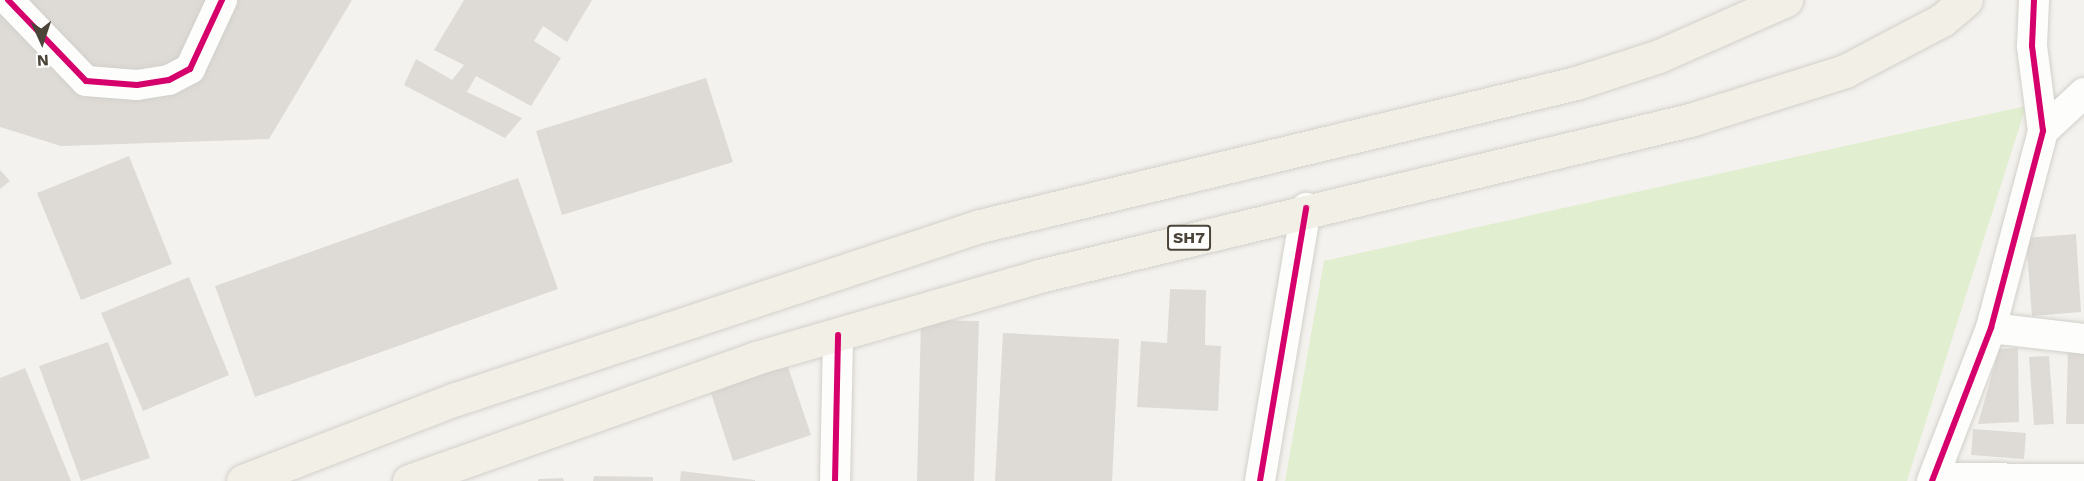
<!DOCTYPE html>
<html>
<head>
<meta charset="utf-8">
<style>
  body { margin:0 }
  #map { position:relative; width:2084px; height:481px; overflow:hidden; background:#f4f2ee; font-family:"Work Sans",sans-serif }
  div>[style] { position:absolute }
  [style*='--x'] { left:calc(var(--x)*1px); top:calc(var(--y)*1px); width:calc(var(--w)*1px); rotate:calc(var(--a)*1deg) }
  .green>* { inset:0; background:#e1eecf }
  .building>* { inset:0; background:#dedbd6 }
  .roads { filter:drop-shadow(0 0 2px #d2d0cb) drop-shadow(0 0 2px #d2d0cb) }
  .minor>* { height:30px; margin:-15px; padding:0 15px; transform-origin:15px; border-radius:15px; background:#fdfdfc }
  .primary>* { height:33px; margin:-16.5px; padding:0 16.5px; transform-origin:16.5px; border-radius:16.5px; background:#f2efe6 }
  .cycleway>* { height:6px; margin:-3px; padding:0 3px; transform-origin:3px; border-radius:3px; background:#d6006c }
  span { translate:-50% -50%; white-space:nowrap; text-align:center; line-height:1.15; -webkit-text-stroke:4.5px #fff; paint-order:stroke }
  .shield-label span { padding:2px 4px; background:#fff; border:2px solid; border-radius:4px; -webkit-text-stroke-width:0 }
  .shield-label { font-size:16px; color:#4b4439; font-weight:700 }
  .north { position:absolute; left:12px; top:12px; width:60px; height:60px; -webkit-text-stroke:4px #fff; paint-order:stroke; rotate:177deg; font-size:16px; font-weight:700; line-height:24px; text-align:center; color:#4b4439 }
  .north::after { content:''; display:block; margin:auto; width:21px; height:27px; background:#4b4439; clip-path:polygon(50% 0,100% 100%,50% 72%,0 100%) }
</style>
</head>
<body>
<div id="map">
  <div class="green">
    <div style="clip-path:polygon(2026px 106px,1907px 481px,1285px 481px,1324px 261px)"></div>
  </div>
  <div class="building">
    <div style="clip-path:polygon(0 0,352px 0,269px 139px,61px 146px,0 127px)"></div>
    <div style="clip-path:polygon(464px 0,592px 0,567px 42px,543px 26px,534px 41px,561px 58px,531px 106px,476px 76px,467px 92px,522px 118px,505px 138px,404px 85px,416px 59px,452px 80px,464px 65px,434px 50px)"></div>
    <div style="clip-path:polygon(706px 78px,733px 162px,562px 215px,536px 131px)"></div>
    <div style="clip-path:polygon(129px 156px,172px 264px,81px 300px,37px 193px)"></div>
    <div style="clip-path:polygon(0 170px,10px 181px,0 189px)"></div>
    <div style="clip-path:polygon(518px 178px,558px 289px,255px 397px,215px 286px)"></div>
    <div style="clip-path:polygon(2076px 234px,2081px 312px,2032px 316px,2026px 238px)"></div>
    <div style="clip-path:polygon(189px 277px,229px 375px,143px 411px,101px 313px)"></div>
    <div style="clip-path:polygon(1170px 289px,1206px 290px,1205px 345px,1221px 346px,1218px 411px,1137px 407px,1141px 341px,1167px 343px)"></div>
    <div style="clip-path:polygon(921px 320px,979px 321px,974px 481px,917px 481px)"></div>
    <div style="clip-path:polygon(1003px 333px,1119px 339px,1112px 481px,995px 481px)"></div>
    <div style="clip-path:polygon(108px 342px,150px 458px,81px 481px,39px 366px)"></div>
    <div style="clip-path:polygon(2018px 348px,2019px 422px,1978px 424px,1999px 349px)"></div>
    <div style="clip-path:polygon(2068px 350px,2084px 351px,2084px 424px,2066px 424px)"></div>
    <div style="clip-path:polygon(2049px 356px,2054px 424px,2034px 425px,2029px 357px)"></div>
    <div style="clip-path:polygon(785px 358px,811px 435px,733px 461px,708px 384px)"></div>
    <div style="clip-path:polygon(25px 368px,71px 481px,0 481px,0 378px)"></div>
    <div style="clip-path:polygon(1973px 429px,2026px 433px,2024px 459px,1971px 455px)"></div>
    <div style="clip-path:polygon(681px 471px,755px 480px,755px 481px,680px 481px)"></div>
    <div style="clip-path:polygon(594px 476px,653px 477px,653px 481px,593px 481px)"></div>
    <div style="clip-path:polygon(563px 478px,564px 481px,538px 481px,538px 479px)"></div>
  </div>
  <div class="roads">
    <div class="minor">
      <div style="--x:8;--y:0;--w:112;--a:46.1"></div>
      <div style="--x:86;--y:81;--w:51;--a:4.5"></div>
      <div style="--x:137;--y:85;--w:32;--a:-9"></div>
      <div style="--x:169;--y:80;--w:24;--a:-28"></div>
      <div style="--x:190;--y:69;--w:76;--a:-65.1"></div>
      <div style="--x:2043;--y:131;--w:56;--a:-42.8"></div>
      <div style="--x:1991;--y:328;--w:94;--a:6.7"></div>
      <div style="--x:1934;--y:478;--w:150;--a:0.4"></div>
      <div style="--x:835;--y:481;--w:146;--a:-88.8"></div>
      <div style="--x:1260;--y:481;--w:277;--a:-80.4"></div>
      <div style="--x:1932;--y:481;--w:164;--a:-68.9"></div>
      <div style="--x:1991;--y:328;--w:204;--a:-75.2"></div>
      <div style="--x:2043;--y:131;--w:86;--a:-97.4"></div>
      <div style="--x:2032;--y:46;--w:46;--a:-87.5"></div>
    </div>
    <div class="primary">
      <div style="--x:243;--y:481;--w:228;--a:-21.1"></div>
      <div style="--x:456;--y:399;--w:552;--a:-18.27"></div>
      <div style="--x:980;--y:226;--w:613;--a:-13.49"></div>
      <div style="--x:1576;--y:83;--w:87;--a:-18"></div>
      <div style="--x:1659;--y:56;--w:139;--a:-23.8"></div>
      <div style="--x:409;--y:481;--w:371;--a:-19.5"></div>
      <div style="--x:759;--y:357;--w:291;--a:-16.1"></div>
      <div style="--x:1039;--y:276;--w:669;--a:-13.48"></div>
      <div style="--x:1690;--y:120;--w:163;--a:-17.5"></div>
      <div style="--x:1845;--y:71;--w:110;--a:-27.7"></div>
      <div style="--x:1942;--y:20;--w:31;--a:-40"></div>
    </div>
  </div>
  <div class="cycleway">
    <div style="--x:8;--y:0;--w:112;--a:46.1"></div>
    <div style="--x:86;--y:81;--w:51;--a:4.5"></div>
    <div style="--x:137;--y:85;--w:32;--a:-9"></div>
    <div style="--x:169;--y:80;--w:24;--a:-28"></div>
    <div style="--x:190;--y:69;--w:76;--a:-65.1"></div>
    <div style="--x:835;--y:481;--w:146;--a:-88.8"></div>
    <div style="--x:1260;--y:481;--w:277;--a:-80.4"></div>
    <div style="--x:1932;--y:481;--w:164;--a:-68.9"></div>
    <div style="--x:1991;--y:328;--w:204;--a:-75.2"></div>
    <div style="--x:2043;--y:131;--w:86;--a:-97.4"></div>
    <div style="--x:2032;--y:46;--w:46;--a:-87.5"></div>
  </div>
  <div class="shield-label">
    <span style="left:1189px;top:238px">SH7</span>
  </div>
  <div class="north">N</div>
</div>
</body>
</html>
